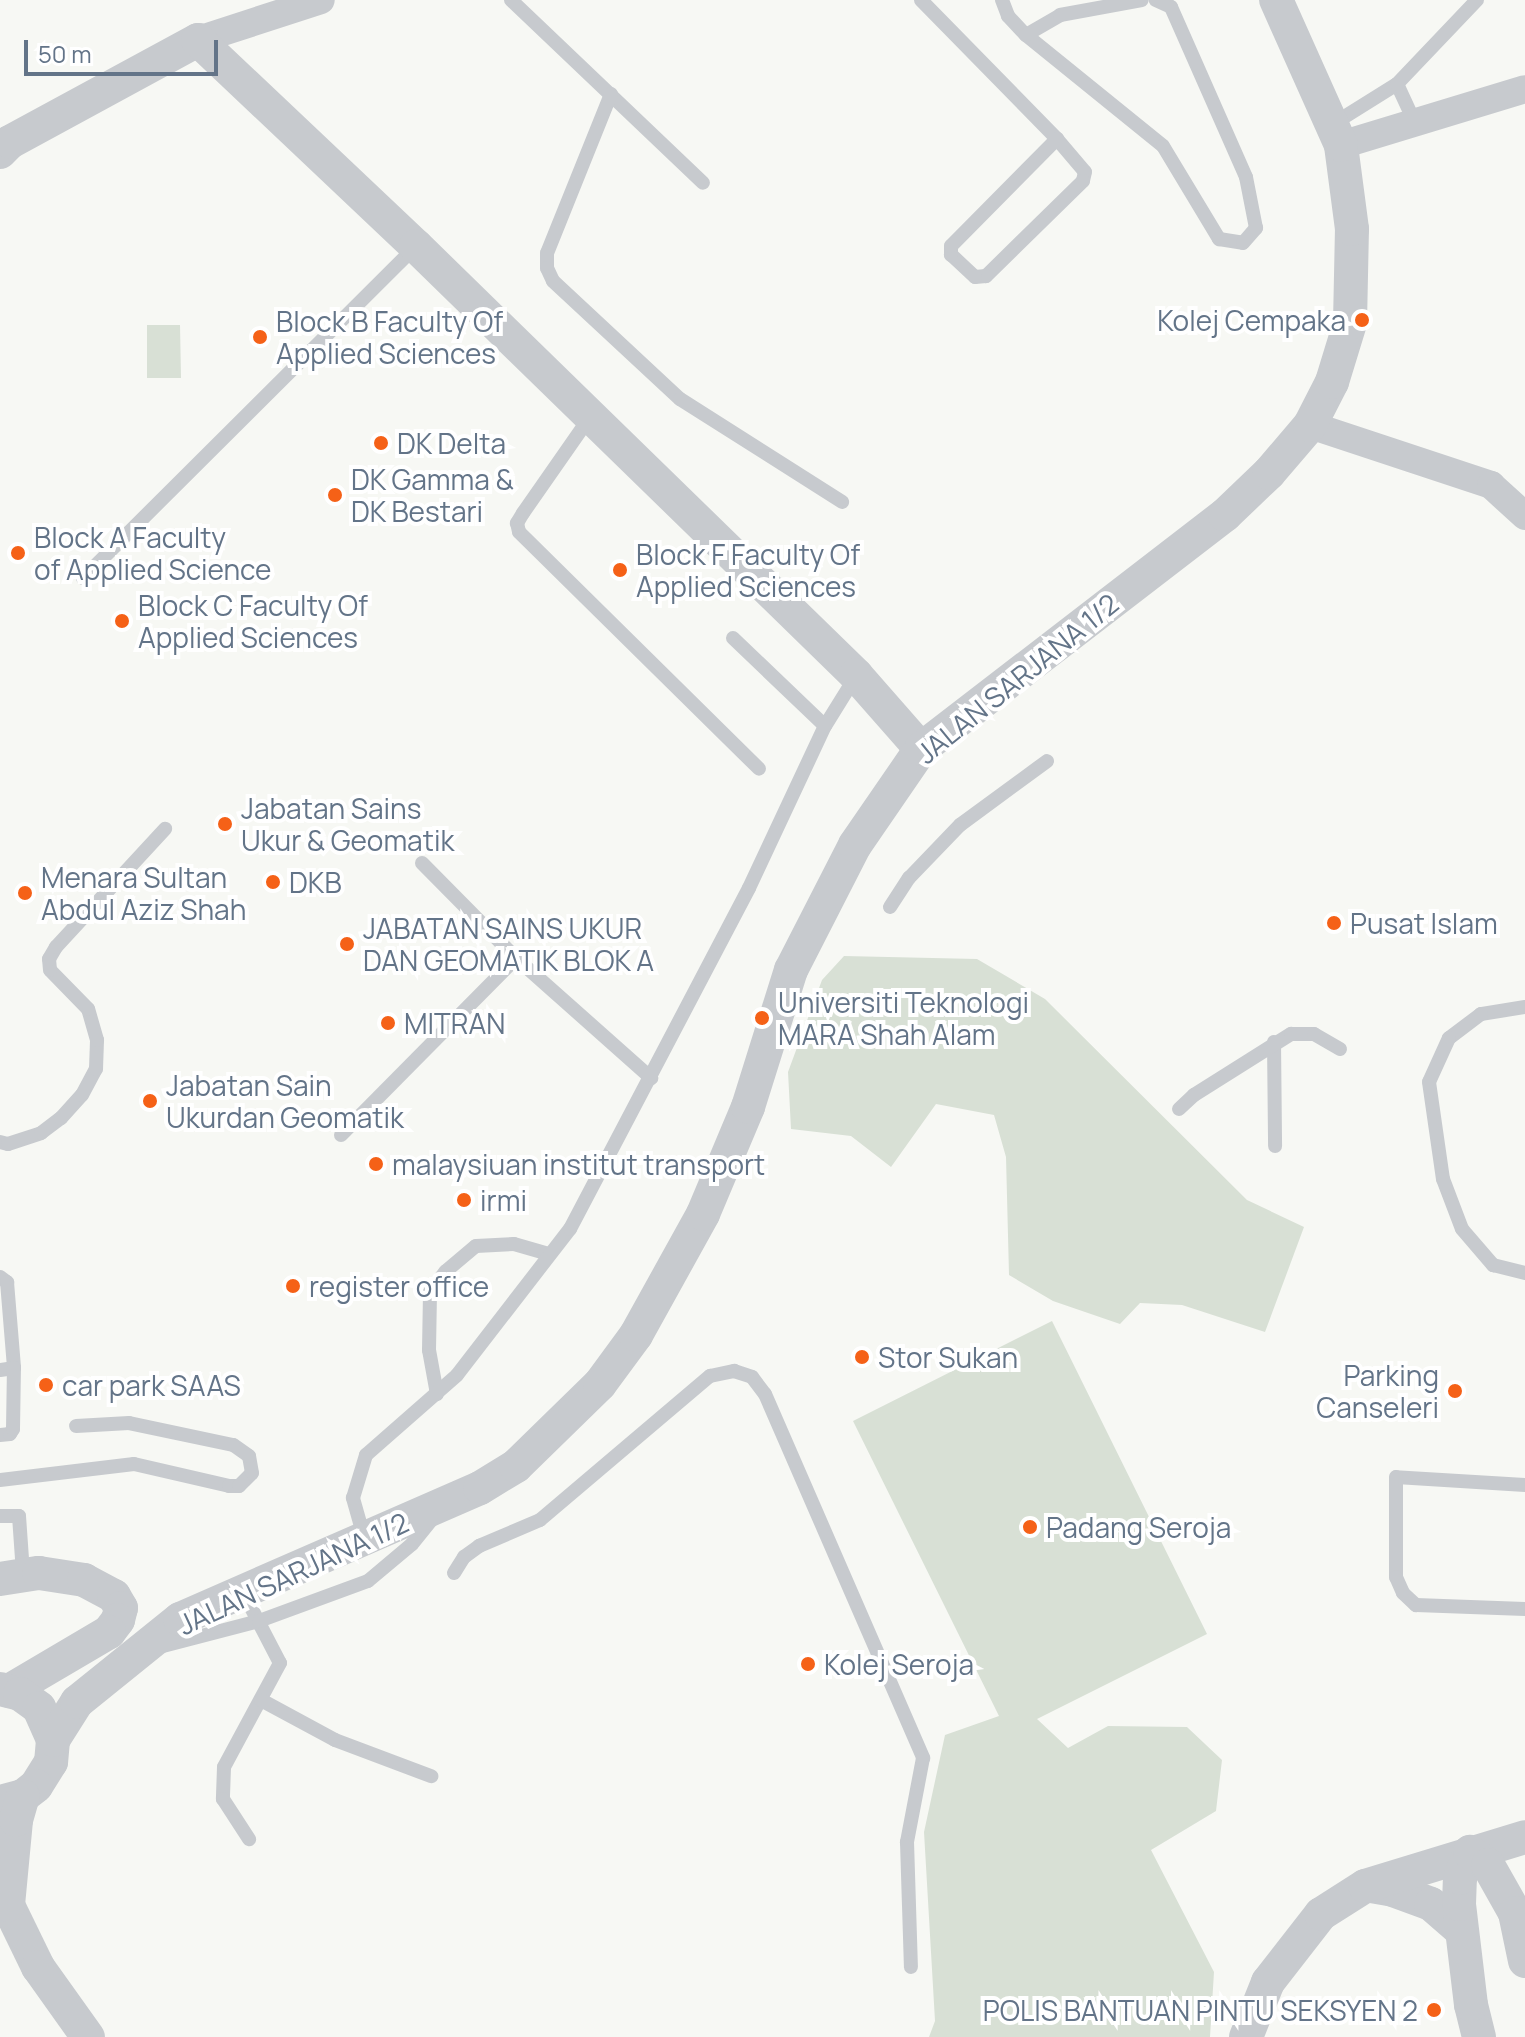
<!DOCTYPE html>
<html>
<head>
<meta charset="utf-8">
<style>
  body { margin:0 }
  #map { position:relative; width:1525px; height:2037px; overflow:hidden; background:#f7f8f4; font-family:Manrope,sans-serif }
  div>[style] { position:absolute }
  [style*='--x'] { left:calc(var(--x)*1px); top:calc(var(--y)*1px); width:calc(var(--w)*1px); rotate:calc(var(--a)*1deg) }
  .green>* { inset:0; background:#d8e0d5 }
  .service>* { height:14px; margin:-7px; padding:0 7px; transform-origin:7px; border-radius:7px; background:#c7cace }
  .minor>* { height:28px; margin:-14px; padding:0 14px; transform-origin:14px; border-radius:14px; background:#c7cace }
  .tertiary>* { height:34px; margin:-17px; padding:0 17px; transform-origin:17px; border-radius:17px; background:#c7cace }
  .dots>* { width:22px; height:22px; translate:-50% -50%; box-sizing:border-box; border:4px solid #fff; border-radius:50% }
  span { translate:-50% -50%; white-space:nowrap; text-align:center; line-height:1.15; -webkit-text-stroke:8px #fff; paint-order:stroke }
  .poi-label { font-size:28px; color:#637488 }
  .right { translate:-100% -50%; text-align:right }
  .left { translate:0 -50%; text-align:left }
  .street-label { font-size:28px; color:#637488 }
  .scale { position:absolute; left:24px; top:40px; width:194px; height:36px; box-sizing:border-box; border:4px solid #637488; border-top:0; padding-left:10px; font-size:24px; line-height:28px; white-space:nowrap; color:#637488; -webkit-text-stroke:6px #fff; paint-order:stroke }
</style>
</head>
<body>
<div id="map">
  <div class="green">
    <div style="clip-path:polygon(147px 325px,180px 325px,181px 378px,147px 378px)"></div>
    <div style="clip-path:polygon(844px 956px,977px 959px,1045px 999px,1247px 1200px,1304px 1227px,1265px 1332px,1182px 1305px,1140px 1303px,1120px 1324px,1053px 1301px,1009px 1275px,1006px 1157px,994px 1115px,936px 1104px,891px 1167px,851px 1136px,791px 1129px,788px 1072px,822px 980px)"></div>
    <div style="clip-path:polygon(1052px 1321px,1207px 1634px,1037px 1719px,1068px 1748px,1108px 1726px,1187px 1727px,1222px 1760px,1216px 1811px,1151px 1850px,1214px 1972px,1210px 2037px,929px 2037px,935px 2021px,924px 1832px,945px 1735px,999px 1716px,853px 1421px)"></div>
  </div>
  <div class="service">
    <div style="--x:511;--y:0;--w:265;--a:43.6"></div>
    <div style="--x:921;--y:0;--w:194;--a:45.6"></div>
    <div style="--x:1002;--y:0;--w:17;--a:69"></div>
    <div style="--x:1008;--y:16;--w:26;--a:47"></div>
    <div style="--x:1026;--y:35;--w:176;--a:39"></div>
    <div style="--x:1163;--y:146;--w:109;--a:58.9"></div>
    <div style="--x:1219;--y:239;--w:24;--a:9"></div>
    <div style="--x:1243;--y:243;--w:20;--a:-49"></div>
    <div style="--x:1256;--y:228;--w:52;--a:-101.1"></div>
    <div style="--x:1246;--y:177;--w:186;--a:-113.8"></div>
    <div style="--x:1171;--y:7;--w:17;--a:-155"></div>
    <div style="--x:1026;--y:35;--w:39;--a:-30"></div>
    <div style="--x:1060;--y:15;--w:83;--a:-10.4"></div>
    <div style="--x:1397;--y:84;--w:43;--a:65.2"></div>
    <div style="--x:611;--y:94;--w:171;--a:111.9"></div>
    <div style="--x:547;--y:253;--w:15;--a:90"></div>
    <div style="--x:547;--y:268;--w:14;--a:65"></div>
    <div style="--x:553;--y:281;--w:173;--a:42.9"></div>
    <div style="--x:680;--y:399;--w:192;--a:32.4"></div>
    <div style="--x:1333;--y:124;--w:75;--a:-32"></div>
    <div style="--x:1397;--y:84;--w:116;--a:-46.4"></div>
    <div style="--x:1057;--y:139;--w:43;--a:49.7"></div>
    <div style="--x:1085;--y:172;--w:9;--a:103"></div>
    <div style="--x:1083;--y:181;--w:136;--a:135.6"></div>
    <div style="--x:986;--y:276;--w:11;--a:175"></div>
    <div style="--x:975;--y:277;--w:33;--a:-137"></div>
    <div style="--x:951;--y:255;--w:9;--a:-90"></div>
    <div style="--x:951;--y:246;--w:151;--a:-45.3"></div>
    <div style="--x:590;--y:417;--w:117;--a:124.9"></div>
    <div style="--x:523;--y:513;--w:12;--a:121"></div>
    <div style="--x:517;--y:523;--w:9;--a:77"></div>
    <div style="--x:519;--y:532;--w:337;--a:44.6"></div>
    <div style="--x:83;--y:578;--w:470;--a:-44.9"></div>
    <div style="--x:733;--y:638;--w:127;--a:43.7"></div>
    <div style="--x:422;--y:863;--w:134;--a:45.3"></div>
    <div style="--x:516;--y:958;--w:181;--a:41.6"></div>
    <div style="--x:890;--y:907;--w:35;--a:-57"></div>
    <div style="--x:909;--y:878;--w:74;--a:-46.1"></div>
    <div style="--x:960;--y:825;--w:108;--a:-36.3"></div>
    <div style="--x:1525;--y:1007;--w:45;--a:171"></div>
    <div style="--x:1481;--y:1014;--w:40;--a:143"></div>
    <div style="--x:1449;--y:1038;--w:48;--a:114.4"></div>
    <div style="--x:1429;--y:1082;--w:98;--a:81.8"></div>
    <div style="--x:1443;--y:1179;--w:53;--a:69.2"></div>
    <div style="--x:1462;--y:1229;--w:48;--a:49.3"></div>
    <div style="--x:1493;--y:1265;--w:33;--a:14"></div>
    <div style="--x:1274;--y:1042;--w:104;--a:89.4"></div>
    <div style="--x:1179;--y:1109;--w:21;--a:-43"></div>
    <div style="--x:1194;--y:1095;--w:115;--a:-32.2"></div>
    <div style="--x:1291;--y:1034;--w:23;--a:0"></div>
    <div style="--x:1314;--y:1034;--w:30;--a:30"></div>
    <div style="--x:341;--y:1135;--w:249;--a:-45.3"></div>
    <div style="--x:0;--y:1142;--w:8;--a:14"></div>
    <div style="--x:8;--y:1144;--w:35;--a:-18"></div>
    <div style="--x:41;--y:1133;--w:25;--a:-37"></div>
    <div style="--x:61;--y:1118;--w:31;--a:-48"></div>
    <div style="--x:82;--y:1095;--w:30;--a:-62"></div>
    <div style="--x:96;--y:1069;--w:29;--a:-88"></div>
    <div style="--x:97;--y:1040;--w:32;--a:-106"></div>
    <div style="--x:88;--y:1009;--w:54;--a:-134.3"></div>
    <div style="--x:50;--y:970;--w:11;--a:-95"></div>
    <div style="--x:49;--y:959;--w:14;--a:-60"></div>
    <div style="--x:56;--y:947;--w:161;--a:-47.3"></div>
    <div style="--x:0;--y:1277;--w:9;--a:36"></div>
    <div style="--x:7;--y:1282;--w:86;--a:85.3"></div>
    <div style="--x:14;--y:1368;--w:14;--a:172"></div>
    <div style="--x:437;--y:1394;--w:45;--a:-100.3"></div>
    <div style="--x:429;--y:1350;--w:58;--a:-89"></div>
    <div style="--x:430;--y:1292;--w:26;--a:-53"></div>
    <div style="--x:446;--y:1271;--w:39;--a:-40"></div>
    <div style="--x:476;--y:1246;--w:38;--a:-3"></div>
    <div style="--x:514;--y:1244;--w:37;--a:16"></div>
    <div style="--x:0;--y:1435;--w:10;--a:-6"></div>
    <div style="--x:10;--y:1434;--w:6;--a:-59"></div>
    <div style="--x:13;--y:1429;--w:61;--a:-89.1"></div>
    <div style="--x:0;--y:1480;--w:135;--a:-6.8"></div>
    <div style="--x:134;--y:1464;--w:98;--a:13"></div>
    <div style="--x:229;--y:1486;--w:10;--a:0"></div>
    <div style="--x:239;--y:1486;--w:18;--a:-45"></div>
    <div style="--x:252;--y:1473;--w:17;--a:-100"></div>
    <div style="--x:249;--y:1456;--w:19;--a:-145"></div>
    <div style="--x:233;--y:1445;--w:106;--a:-168.1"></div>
    <div style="--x:129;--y:1423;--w:53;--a:176.8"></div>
    <div style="--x:1525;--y:1485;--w:129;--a:-176.5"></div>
    <div style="--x:1396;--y:1477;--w:100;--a:90"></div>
    <div style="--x:1396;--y:1577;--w:17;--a:66"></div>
    <div style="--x:1403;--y:1593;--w:18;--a:43"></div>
    <div style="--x:1416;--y:1605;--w:109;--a:2.1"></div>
    <div style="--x:0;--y:1516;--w:19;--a:0"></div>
    <div style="--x:19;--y:1516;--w:57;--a:86"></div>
    <div style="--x:364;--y:1537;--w:41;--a:-105.8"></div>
    <div style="--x:353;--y:1498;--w:45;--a:-73.2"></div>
    <div style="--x:366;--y:1455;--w:121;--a:-41.3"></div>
    <div style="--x:457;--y:1375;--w:185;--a:-52.3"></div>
    <div style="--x:570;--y:1229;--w:385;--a:-62.3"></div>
    <div style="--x:749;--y:888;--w:179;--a:-64.9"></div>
    <div style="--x:825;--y:726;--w:59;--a:-58.2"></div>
    <div style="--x:454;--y:1573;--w:19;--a:-58"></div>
    <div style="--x:464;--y:1557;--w:19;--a:-36"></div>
    <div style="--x:479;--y:1546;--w:66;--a:-23.1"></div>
    <div style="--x:540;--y:1520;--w:223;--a:-40.3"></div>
    <div style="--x:710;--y:1376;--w:25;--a:-12"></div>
    <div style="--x:734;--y:1371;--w:19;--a:18"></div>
    <div style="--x:752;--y:1377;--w:21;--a:53"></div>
    <div style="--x:765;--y:1394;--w:397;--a:66.5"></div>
    <div style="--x:923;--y:1758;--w:86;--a:100.8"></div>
    <div style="--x:907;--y:1842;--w:125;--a:88.2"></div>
    <div style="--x:243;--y:1592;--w:80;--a:62.5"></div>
    <div style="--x:280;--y:1663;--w:118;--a:118.3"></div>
    <div style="--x:224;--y:1767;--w:32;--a:92"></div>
    <div style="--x:223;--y:1799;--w:48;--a:57"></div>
    <div style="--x:163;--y:1646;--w:99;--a:-14.6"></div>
    <div style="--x:259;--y:1621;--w:116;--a:-20.2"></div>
    <div style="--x:368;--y:1581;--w:57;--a:-40.1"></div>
    <div style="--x:412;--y:1544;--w:35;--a:-51"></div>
    <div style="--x:261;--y:1700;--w:84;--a:28.4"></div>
    <div style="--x:335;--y:1740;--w:103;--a:20.6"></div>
  </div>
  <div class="minor">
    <div style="--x:198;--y:40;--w:129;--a:-18"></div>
    <div style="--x:1341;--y:145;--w:192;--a:-16.9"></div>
    <div style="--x:1310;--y:425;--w:191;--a:18.3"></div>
    <div style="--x:1491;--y:485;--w:46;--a:42.4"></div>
  </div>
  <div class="tertiary">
    <div style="--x:0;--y:152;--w:14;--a:-45"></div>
    <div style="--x:10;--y:142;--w:214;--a:-28.5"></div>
    <div style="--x:198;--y:40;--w:300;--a:43.4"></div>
    <div style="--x:416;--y:246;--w:615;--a:44.27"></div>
    <div style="--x:856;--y:675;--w:98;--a:48.7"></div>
    <div style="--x:0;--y:1579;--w:39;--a:-9"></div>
    <div style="--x:39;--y:1573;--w:46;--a:8.8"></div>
    <div style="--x:84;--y:1580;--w:34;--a:28"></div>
    <div style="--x:114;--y:1596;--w:14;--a:60"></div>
    <div style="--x:121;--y:1608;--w:12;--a:104"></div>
    <div style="--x:118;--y:1620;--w:15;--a:127"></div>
    <div style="--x:109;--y:1632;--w:116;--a:149.5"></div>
    <div style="--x:0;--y:1689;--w:21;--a:14"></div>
    <div style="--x:20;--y:1694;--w:24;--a:36"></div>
    <div style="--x:39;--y:1708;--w:35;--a:66"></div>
    <div style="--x:53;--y:1740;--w:22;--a:95"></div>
    <div style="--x:51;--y:1762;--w:28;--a:122"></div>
    <div style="--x:36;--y:1786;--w:16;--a:142"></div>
    <div style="--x:23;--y:1796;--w:24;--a:165"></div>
    <div style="--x:53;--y:1740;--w:45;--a:-57.7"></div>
    <div style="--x:77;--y:1702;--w:132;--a:-38.9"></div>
    <div style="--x:180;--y:1619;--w:327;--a:-23.6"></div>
    <div style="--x:480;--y:1488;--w:42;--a:-31.4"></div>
    <div style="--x:516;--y:1466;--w:117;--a:-44.3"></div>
    <div style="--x:600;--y:1384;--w:61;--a:-53.7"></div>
    <div style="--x:636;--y:1335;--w:138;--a:-61"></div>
    <div style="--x:703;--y:1214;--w:116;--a:-67.2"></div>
    <div style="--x:748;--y:1107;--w:144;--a:-72.6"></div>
    <div style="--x:791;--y:970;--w:140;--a:-62.9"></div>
    <div style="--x:855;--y:845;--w:116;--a:-55.5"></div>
    <div style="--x:921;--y:749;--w:384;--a:-37.6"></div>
    <div style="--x:1225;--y:515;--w:61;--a:-43.7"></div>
    <div style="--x:1269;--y:473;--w:63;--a:-49.5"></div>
    <div style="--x:1310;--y:425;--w:48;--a:-62.9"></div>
    <div style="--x:1332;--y:382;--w:62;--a:-73"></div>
    <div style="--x:1350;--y:323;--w:94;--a:-88.8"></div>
    <div style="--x:1352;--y:229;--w:85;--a:-97.5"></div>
    <div style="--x:1341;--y:145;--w:159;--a:-114.1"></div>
    <div style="--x:1371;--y:1886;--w:22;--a:10"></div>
    <div style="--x:1393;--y:1890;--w:40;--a:20.2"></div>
    <div style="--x:1431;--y:1904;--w:40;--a:41"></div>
    <div style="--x:0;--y:1889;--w:87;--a:64"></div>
    <div style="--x:38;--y:1967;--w:86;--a:54.5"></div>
    <div style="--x:8;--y:1905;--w:85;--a:-84.6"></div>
    <div style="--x:16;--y:1820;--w:25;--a:-74"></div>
    <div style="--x:1246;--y:2037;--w:59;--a:-68.2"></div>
    <div style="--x:1268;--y:1982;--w:86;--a:-52.1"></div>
    <div style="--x:1321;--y:1914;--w:52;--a:-32.5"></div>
    <div style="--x:1365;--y:1886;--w:167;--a:-17"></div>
    <div style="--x:1479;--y:2037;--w:33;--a:-104"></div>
    <div style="--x:1471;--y:2005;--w:102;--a:-96.8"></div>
    <div style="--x:1459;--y:1904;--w:26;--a:-88"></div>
    <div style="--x:1460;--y:1878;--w:28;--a:-69"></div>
    <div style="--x:1470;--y:1852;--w:22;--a:36"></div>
    <div style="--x:1488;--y:1865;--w:55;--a:60.6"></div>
    <div style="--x:1515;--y:1913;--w:49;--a:78.2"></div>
  </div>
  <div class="dots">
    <div style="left:1362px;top:320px;background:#f56117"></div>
    <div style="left:260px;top:337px;background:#f56117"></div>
    <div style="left:381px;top:443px;background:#f56117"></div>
    <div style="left:335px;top:495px;background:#f56117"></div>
    <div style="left:18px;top:553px;background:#f56117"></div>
    <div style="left:620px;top:570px;background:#f56117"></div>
    <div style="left:122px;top:621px;background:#f56117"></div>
    <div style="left:225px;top:824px;background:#f56117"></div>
    <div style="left:273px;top:882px;background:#f56117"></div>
    <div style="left:25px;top:893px;background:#f56117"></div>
    <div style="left:1334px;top:923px;background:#f56117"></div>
    <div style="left:347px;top:944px;background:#f56117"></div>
    <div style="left:762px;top:1018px;background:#f56117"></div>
    <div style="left:388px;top:1023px;background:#f56117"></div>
    <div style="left:150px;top:1101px;background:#f56117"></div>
    <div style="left:376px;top:1164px;background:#f56117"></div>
    <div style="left:464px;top:1200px;background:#f56117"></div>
    <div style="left:293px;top:1286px;background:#f56117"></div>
    <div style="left:862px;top:1357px;background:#f56117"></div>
    <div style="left:46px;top:1385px;background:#f56117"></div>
    <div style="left:1455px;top:1391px;background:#f56117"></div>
    <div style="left:1030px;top:1527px;background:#f56117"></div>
    <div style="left:808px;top:1664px;background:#f56117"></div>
    <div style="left:1434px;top:2010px;background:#f56117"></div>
  </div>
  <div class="poi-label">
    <span class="right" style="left:1346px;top:320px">Kolej Cempaka</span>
    <span class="left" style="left:276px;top:337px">Block B Faculty Of<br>Applied Sciences</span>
    <span class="left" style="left:397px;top:443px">DK Delta</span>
    <span class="left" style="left:351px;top:495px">DK Gamma &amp;<br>DK Bestari</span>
    <span class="left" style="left:34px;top:553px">Block A Faculty<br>of Applied Science</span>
    <span class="left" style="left:636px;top:570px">Block F Faculty Of<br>Applied Sciences</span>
    <span class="left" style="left:138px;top:621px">Block C Faculty Of<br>Applied Sciences</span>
    <span class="left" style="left:241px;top:824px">Jabatan Sains<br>Ukur &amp; Geomatik</span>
    <span class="left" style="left:41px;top:893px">Menara Sultan<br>Abdul Aziz Shah</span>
    <span class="left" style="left:289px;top:882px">DKB</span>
    <span class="left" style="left:1350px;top:923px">Pusat Islam</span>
    <span class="left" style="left:363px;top:944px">JABATAN SAINS UKUR<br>DAN GEOMATIK BLOK A</span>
    <span class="left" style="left:778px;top:1018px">Universiti Teknologi<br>MARA Shah Alam</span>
    <span class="left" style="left:404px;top:1023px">MITRAN</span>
    <span class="left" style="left:166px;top:1101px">Jabatan Sain<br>Ukurdan Geomatik</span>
    <span class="left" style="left:392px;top:1164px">malaysiuan institut transport</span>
    <span class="left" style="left:480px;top:1200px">irmi</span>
    <span class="left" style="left:309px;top:1286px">register office</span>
    <span class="left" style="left:878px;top:1357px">Stor Sukan</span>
    <span class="right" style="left:1439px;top:1391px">Parking<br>Canseleri</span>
    <span class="left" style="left:62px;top:1385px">car park SAAS</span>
    <span class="left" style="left:1046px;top:1527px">Padang Seroja</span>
    <span class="left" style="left:824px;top:1664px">Kolej Seroja</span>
    <span class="right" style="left:1418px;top:2010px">POLIS BANTUAN PINTU SEKSYEN 2</span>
  </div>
  <div class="street-label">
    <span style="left:1017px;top:678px;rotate:-39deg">JALAN SARJANA 1/2</span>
    <span style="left:293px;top:1573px;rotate:-25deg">JALAN SARJANA 1/2</span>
  </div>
  <div class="scale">50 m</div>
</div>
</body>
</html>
